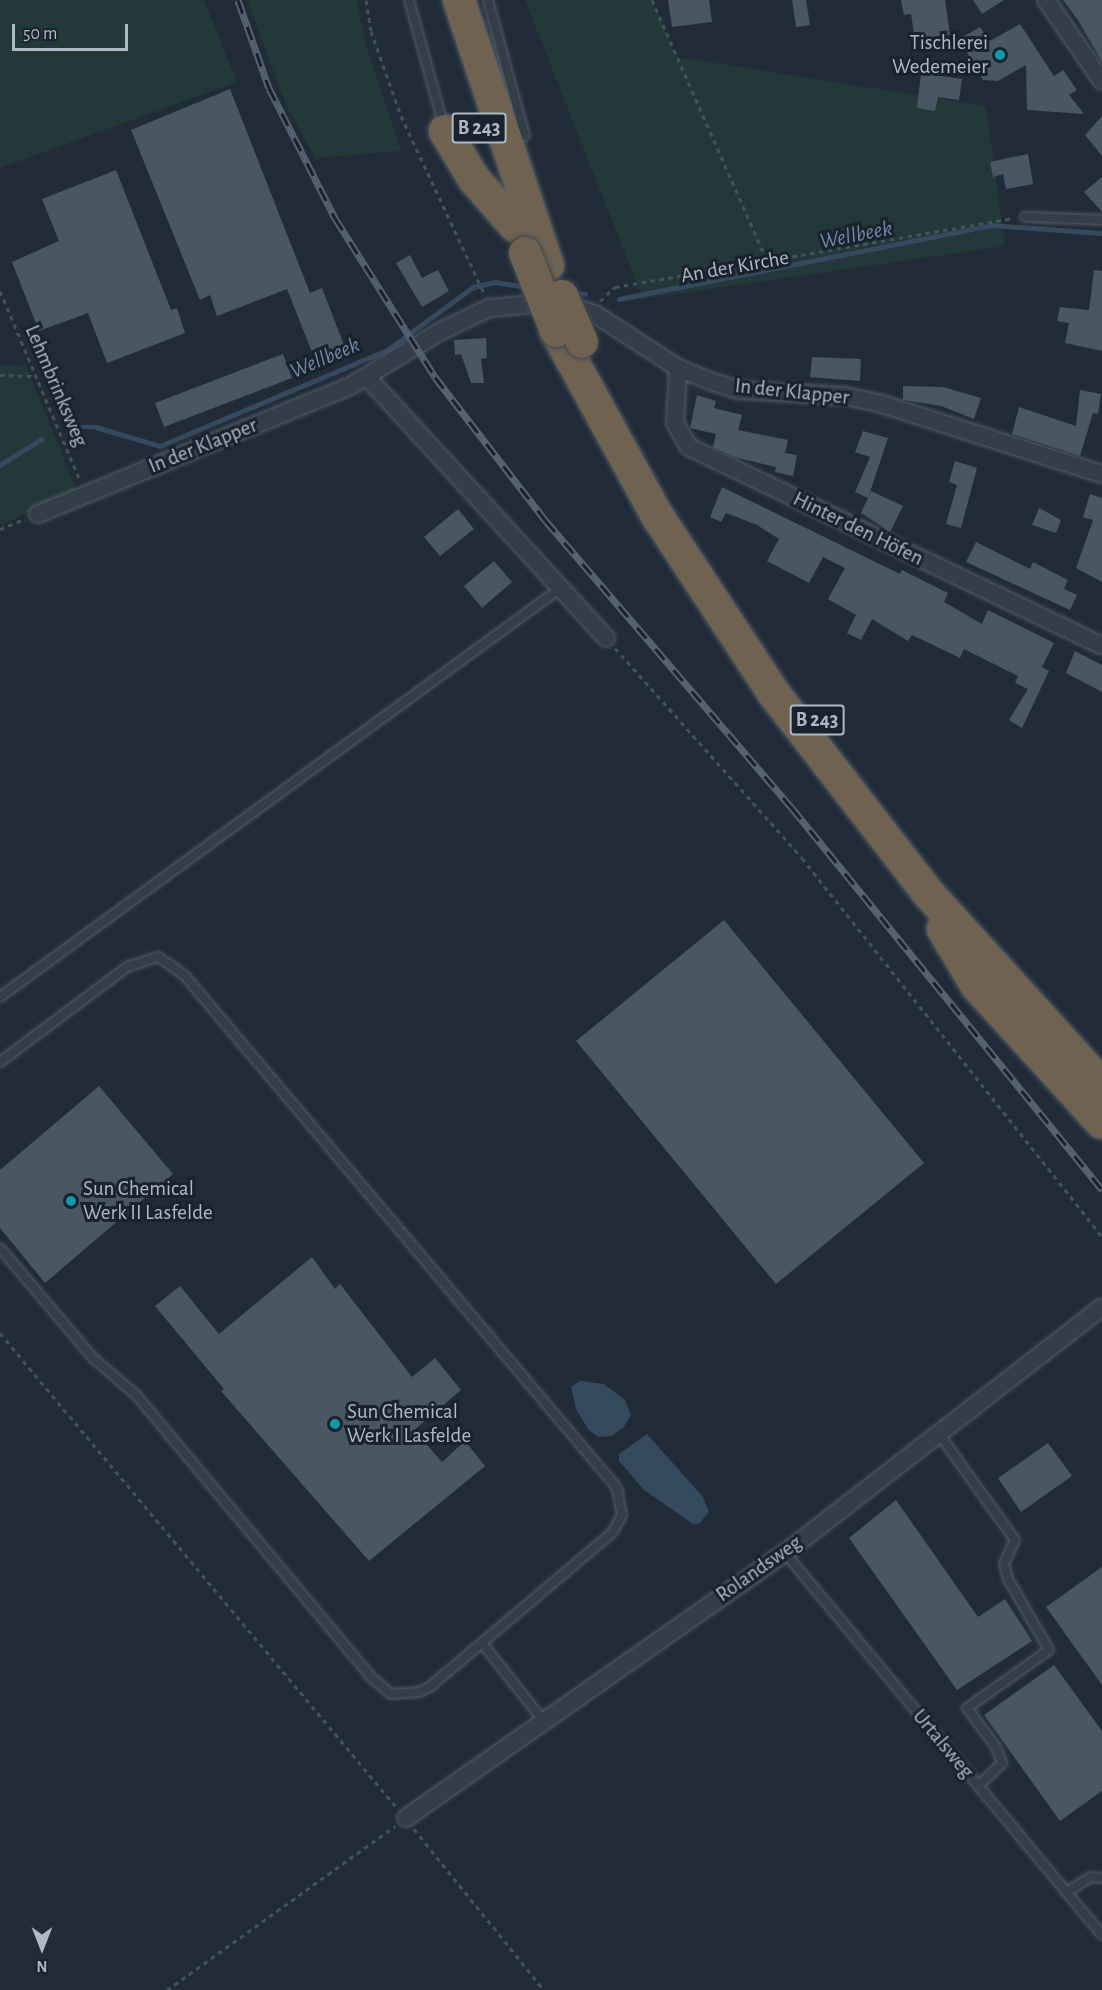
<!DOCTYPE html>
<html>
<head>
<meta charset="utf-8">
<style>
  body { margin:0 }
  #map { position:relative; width:1102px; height:1990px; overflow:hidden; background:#212c38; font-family:"Alegreya Sans",sans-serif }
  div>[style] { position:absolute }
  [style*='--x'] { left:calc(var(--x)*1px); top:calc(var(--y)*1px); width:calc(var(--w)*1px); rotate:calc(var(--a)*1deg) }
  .green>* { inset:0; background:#233839 }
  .water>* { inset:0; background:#35495f }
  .stream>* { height:4.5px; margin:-2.25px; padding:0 2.25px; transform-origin:2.25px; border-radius:2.25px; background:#35495f }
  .building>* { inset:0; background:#495664 }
  .path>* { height:3px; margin-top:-1.5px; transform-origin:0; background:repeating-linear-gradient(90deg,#405557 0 4.5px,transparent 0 9px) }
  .roads { filter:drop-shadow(0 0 2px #525c66) drop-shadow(0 0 2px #525c66) }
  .lane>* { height:8px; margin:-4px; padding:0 4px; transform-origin:4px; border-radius:4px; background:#343e49 }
  .street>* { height:16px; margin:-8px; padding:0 8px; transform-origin:8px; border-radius:8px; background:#343e49 }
  .highway>* { height:32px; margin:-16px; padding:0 16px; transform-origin:16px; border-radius:16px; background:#6f6251 }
  .rail>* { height:7px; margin-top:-3.5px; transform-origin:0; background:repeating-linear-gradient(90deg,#1a232d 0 14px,#566270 0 28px); box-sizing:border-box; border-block:2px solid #566270 }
  .bridges { filter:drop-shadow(0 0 2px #3f4953) drop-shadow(0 0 2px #3f4953) }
  .highway-bridge>* { height:32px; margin:-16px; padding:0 16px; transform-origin:16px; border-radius:16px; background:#6f6251 }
  .dots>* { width:16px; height:16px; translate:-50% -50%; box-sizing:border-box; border:3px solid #1a232d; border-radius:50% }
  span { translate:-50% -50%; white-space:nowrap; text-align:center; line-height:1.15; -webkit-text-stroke:6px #1a232d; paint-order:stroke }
  .shield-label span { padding:2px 4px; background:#1a232d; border:2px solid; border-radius:4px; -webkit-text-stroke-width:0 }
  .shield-label { font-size:20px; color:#afb9c5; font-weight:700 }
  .poi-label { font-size:21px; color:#afb9c5 }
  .right { translate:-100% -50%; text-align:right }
  .left { translate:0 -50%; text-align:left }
  .street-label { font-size:21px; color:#afb9c5 }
  .water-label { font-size:22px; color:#708ba9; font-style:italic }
  .north { position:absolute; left:12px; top:1918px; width:60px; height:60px; -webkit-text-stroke:4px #1a232d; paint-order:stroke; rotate:180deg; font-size:16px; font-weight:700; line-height:24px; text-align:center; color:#afb9c5 }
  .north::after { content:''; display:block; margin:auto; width:21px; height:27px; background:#afb9c5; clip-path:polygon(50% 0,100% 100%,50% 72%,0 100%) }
  .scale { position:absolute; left:12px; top:24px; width:116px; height:27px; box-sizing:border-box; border:3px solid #afb9c5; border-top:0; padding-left:8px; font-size:18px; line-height:21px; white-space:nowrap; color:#afb9c5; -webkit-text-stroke:4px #1a232d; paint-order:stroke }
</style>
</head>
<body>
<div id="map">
  <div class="green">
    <div style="clip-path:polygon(0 0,204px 0,237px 82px,0 168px)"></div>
    <div style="clip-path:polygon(247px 0,357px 0,365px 44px,401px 151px,315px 158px,286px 105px)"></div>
    <div style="clip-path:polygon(525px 0,652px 0,677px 57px,986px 106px,1005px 246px,643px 299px)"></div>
    <div style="clip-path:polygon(0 365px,26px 366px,76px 489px,0 526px)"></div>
  </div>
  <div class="water">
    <div style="clip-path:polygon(580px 1381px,604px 1384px,625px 1400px,631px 1415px,623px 1428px,611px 1436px,598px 1437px,588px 1429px,576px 1409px,571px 1387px)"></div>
    <div style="clip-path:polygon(647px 1434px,703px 1497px,709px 1512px,700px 1523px,693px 1524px,644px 1490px,619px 1461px,619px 1454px)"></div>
  </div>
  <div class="stream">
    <div style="--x:573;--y:293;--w:12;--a:5"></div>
    <div style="--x:619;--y:299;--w:380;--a:-11.2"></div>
    <div style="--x:992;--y:225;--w:110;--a:4.2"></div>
    <div style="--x:69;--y:427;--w:27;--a:0"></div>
    <div style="--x:96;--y:427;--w:67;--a:16.5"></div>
    <div style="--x:160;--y:446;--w:246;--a:-22.9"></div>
    <div style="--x:387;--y:350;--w:107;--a:-36.2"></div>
    <div style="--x:473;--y:287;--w:23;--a:-13"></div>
    <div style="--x:495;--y:282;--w:31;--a:9"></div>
    <div style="--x:0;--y:465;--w:49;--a:-31.8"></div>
  </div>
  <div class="building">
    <div style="clip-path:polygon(668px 0,709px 0,712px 22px,672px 27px)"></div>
    <div style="clip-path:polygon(792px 0,806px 0,810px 25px,796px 27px)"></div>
    <div style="clip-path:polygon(901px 0,945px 0,950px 35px,915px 39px,911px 14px,904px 15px)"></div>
    <div style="clip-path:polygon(973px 0,1004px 0,982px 14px)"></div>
    <div style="clip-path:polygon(1063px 0,1102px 0,1102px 62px,1079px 22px)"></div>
    <div style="clip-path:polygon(1020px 24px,1054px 76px,1063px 70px,1077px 90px,1069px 95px,1084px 114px,1027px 110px,1026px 65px,998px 81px,983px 80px,959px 39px,980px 27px,990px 41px)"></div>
    <div style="clip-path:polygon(921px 73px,962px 79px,959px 100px,938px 97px,935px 111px,917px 108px)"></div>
    <div style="clip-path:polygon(230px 89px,310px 293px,322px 288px,344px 345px,314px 357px,287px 289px,217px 316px,210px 295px,200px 300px,131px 130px)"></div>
    <div style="clip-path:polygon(1102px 116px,1102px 156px,1085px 135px)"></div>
    <div style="clip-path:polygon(1028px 154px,1033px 184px,1006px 189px,1003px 174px,993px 177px,990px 162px)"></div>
    <div style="clip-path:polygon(116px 170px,171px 310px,177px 308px,185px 333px,107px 363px,88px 313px,39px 331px,12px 262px,59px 241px,42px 199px)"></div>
    <div style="clip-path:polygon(1102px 177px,1102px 212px,1084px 192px)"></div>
    <div style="clip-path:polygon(410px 255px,422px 278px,438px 270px,449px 291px,422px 307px,396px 263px)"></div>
    <div style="clip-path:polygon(1094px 270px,1102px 271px,1102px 351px,1065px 343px,1069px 323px,1057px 321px,1060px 307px,1089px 310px)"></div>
    <div style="clip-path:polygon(486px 338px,487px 358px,481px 359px,484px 383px,471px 383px,461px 354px,455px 355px,454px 340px)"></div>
    <div style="clip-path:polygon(283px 354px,292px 378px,164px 427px,155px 403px)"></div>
    <div style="clip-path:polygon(812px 357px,861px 359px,860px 381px,810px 377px)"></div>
    <div style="clip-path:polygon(903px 386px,943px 387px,981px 398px,974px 419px,941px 406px,903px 400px)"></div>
    <div style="clip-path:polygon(1080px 390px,1101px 394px,1098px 414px,1093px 413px,1080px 456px,1012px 434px,1019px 407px,1076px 426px)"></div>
    <div style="clip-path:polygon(697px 395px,716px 401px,714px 408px,742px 415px,738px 430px,788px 440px,785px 453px,797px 455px,793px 476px,775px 472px,776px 467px,734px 457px,713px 447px,716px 434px,690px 428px)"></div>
    <div style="clip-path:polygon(863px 431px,888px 438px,868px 498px,855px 492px,870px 457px,855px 452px)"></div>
    <div style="clip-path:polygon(955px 461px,977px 468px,961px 528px,946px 524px,957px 485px,949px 482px)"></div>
    <div style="clip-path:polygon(722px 487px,900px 574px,902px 570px,948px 593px,944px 602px,982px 624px,988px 610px,1054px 643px,1042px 667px,1049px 671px,1022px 728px,1009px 720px,1028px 689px,1015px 683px,1018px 676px,964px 649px,960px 658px,912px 635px,908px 641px,872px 619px,861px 640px,847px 633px,856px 615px,828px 599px,845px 568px,823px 557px,809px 583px,767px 561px,779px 539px,757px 525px,726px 513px,721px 522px,710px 517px)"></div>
    <div style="clip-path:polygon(871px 491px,903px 506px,890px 532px,861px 513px)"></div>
    <div style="clip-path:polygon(1090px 494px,1102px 498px,1102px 582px,1076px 568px,1093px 520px,1083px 517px)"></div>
    <div style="clip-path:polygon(1039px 508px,1061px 520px,1056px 533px,1032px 525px)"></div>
    <div style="clip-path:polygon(458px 509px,474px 529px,440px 556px,424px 537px)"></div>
    <div style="clip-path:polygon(976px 542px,1030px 569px,1033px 562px,1068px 580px,1064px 589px,1077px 595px,1070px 610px,966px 562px)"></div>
    <div style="clip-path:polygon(494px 561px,512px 582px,482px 608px,464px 586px)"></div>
    <div style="clip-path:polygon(1075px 651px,1102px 665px,1102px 692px,1066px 673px)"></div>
    <div style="clip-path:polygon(724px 920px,924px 1163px,776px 1284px,576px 1041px)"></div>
    <div style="clip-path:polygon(99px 1086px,173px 1174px,45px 1283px,0 1228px,0 1170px)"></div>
    <div style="clip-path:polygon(312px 1257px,335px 1289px,340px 1284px,412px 1377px,435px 1358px,461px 1390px,414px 1430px,442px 1462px,465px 1441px,485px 1466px,369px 1561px,221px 1391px,224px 1389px,155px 1306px,180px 1286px,219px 1334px)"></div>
    <div style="clip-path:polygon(1048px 1443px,1072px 1476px,1021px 1512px,998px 1478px)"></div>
    <div style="clip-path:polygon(896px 1500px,978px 1617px,1005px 1599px,1032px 1641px,957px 1690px,849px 1538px)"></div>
    <div style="clip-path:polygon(1102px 1567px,1102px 1685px,1046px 1607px)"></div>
    <div style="clip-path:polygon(1054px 1665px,1102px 1731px,1102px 1791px,1060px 1821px,984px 1715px)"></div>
  </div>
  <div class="path">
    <div style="--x:366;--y:0;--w:31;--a:81"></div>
    <div style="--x:371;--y:31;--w:90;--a:70.6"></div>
    <div style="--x:401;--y:116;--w:198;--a:64.9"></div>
    <div style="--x:652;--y:0;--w:287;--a:66.2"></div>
    <div style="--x:0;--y:291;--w:205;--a:67.1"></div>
    <div style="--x:600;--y:301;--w:21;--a:-43"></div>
    <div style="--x:615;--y:287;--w:405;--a:-9.8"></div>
    <div style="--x:0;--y:375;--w:36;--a:2"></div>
    <div style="--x:0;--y:529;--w:27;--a:-22"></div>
    <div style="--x:615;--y:648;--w:281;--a:48.3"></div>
    <div style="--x:802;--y:858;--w:483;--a:51.6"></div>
    <div style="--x:0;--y:1333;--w:619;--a:50.11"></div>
    <div style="--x:414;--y:1829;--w:207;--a:51.1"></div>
    <div style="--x:167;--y:1990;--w:281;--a:-35.7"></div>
  </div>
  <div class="roads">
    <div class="lane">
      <div style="--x:409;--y:0;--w:132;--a:74.6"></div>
      <div style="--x:488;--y:0;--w:141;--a:74.8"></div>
      <div style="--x:1025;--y:217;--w:77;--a:2.2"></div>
      <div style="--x:0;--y:997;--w:696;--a:-36.11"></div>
      <div style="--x:0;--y:1062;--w:159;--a:-36.8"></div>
      <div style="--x:127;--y:967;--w:33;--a:-18"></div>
      <div style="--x:158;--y:957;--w:17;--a:33"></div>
      <div style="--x:172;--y:966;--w:16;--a:38"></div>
      <div style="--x:185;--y:976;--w:670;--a:49.84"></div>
      <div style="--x:617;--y:1488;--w:27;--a:80"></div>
      <div style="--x:622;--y:1515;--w:19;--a:118"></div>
      <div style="--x:613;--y:1532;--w:238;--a:139.8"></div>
      <div style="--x:431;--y:1686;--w:13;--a:153"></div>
      <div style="--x:419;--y:1692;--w:28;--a:176"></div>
      <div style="--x:391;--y:1694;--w:25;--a:-140"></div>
      <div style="--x:372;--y:1678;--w:368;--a:-129.8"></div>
      <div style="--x:136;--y:1395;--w:57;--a:-139.3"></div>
      <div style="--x:93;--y:1358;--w:144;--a:-130.2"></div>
      <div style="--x:939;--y:1434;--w:130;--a:54.4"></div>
      <div style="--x:1015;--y:1540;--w:26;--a:115"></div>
      <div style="--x:1004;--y:1564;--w:16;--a:75"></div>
      <div style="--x:1008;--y:1579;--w:82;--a:60"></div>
      <div style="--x:1049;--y:1650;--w:100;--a:144.7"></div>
      <div style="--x:967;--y:1708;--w:49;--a:53.4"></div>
      <div style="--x:996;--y:1747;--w:17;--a:69"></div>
      <div style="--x:1002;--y:1763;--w:33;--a:136"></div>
      <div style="--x:785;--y:1553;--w:496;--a:50.3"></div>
      <div style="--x:482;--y:1643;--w:97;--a:51.7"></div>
      <div style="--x:1067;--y:1892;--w:28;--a:-32"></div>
      <div style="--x:1091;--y:1877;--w:11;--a:5"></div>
    </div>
    <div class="street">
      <div style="--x:1046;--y:0;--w:98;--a:55.3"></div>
      <div style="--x:678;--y:368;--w:55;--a:93.1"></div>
      <div style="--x:675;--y:423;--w:28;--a:60"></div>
      <div style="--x:689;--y:447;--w:458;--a:25.7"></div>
      <div style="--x:367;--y:377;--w:354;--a:47.5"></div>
      <div style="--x:38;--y:514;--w:339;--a:-22.3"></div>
      <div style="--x:352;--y:385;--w:102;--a:-31.3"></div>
      <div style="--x:439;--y:332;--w:55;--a:-25.6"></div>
      <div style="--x:489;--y:308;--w:71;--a:-4.8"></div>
      <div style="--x:560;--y:302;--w:37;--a:19"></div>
      <div style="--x:595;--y:314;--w:99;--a:33"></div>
      <div style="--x:678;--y:368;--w:31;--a:22"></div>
      <div style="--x:707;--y:380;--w:33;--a:18"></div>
      <div style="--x:738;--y:390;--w:107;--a:3.2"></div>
      <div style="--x:845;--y:396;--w:35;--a:12"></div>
      <div style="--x:879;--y:403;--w:234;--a:17.7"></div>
      <div style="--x:406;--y:1818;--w:462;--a:-35"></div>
      <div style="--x:785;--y:1553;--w:401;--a:-37.8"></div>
    </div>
    <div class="highway">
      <div style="--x:459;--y:0;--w:280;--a:71.5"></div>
      <div style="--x:445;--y:131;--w:56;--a:58.9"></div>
      <div style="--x:474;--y:179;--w:62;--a:48.9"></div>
      <div style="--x:556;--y:331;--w:212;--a:61.3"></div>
      <div style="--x:658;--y:517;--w:213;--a:56.7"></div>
      <div style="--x:775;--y:695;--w:250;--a:52.3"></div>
      <div style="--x:928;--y:893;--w:259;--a:47.8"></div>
      <div style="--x:943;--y:929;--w:66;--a:59.2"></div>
      <div style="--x:977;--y:986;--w:185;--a:47.6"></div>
    </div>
  </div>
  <div class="rail">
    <div style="--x:238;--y:0;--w:93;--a:70.6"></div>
    <div style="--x:269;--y:88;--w:146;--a:63.1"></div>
    <div style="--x:335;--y:218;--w:188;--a:57.8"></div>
    <div style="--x:435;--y:377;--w:182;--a:52.4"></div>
    <div style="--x:546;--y:521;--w:378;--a:49.4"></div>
    <div style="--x:792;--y:808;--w:492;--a:50.9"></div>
  </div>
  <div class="bridges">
    <div class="highway-bridge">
      <div style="--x:525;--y:253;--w:84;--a:68.3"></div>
      <div style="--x:562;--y:296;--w:50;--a:66.5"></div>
    </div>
  </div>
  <div class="dots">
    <div style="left:1000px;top:55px;background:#0f9aa8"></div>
    <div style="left:71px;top:1201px;background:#0f9aa8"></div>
    <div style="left:335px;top:1424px;background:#0f9aa8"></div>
  </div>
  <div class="shield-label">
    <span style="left:479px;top:128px">B 243</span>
    <span style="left:817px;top:720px">B 243</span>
  </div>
  <div class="poi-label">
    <span class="right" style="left:988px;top:55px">Tischlerei<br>Wedemeier</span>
    <span class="left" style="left:83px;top:1201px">Sun Chemical<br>Werk II Lasfelde</span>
    <span class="left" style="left:347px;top:1424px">Sun Chemical<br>Werk I Lasfelde</span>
  </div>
  <div class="street-label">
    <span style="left:735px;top:267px;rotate:-10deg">An der Kirche</span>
    <span style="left:56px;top:386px;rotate:67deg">Lehmbrinksweg</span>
    <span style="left:792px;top:392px;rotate:6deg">In der Klapper</span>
    <span style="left:203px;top:446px;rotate:-22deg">In der Klapper</span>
    <span style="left:858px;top:529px;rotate:26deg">Hinter den Höfen</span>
    <span style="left:759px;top:1569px;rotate:-35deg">Rolandsweg</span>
    <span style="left:943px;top:1744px;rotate:50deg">Urtalsweg</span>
  </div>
  <div class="water-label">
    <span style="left:856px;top:235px;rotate:-11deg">Wellbeek</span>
    <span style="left:325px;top:358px;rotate:-23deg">Wellbeek</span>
  </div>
  <div class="north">N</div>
  <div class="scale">50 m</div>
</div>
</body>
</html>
